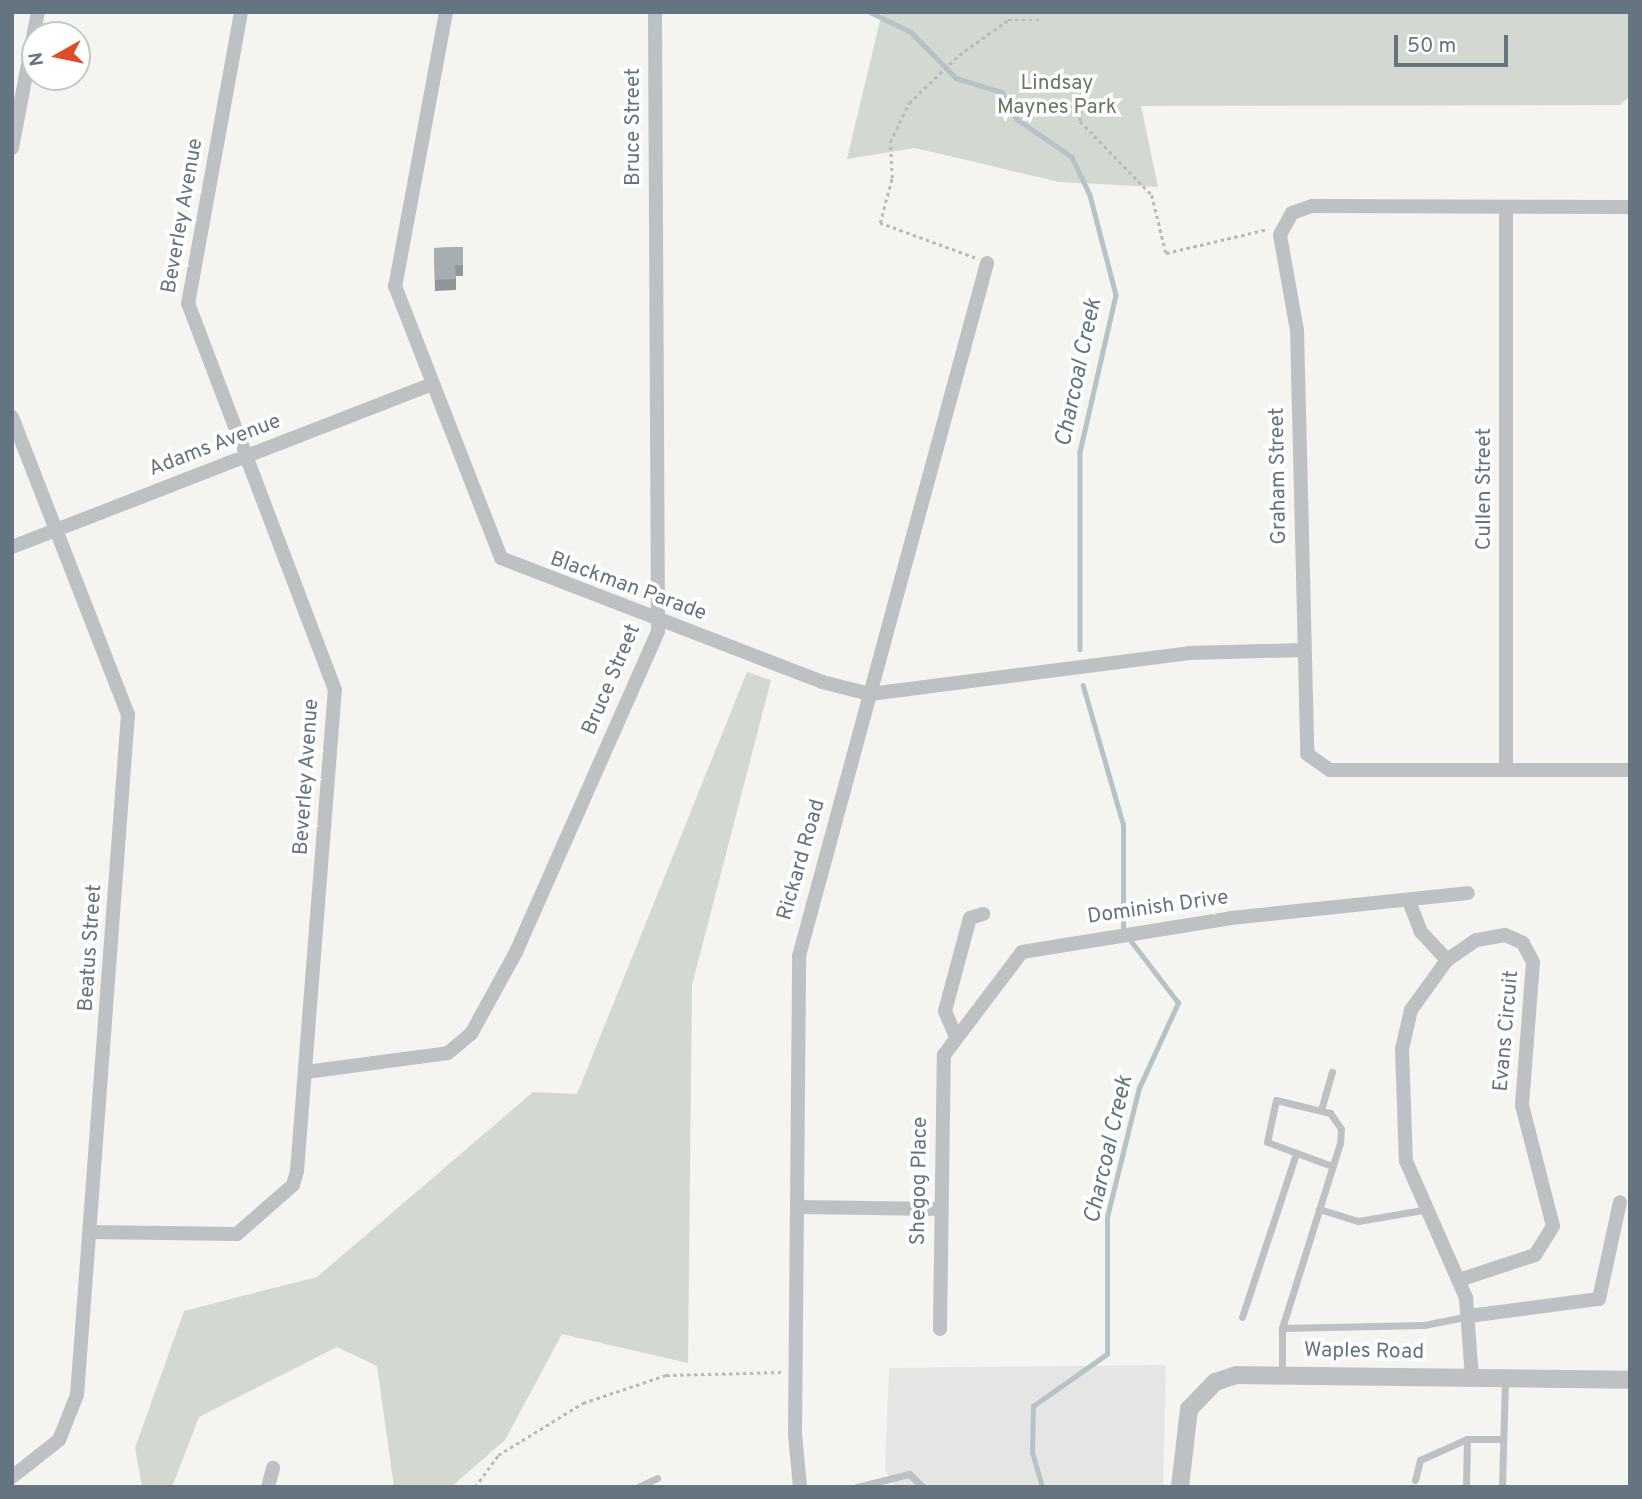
<!DOCTYPE html>
<html>
<head>
<meta charset="utf-8">
<style>
  body { margin:0 }
  #map { position:relative; width:1642px; height:1499px; overflow:hidden; background:#f4f4f0; font-family:Overpass,sans-serif }
  div>[style] { position:absolute }
  [style*='--x'] { left:calc(var(--x)*1px); top:calc(var(--y)*1px); width:calc(var(--w)*1px); rotate:calc(var(--a)*1deg) }
  .built>* { inset:0; background:#e5e6e4 }
  .green>* { inset:0; background:#d3d9d0 }
  .stream>* { height:4.5px; margin:-2.25px; padding:0 2.25px; transform-origin:2.25px; border-radius:2.25px; background:#b5c2c6 }
  .path>* { height:2.5px; margin-top:-1.25px; transform-origin:0; background:repeating-linear-gradient(90deg,#b7babc 0 3.5px,transparent 0 7px) }
  .service>* { height:7px; margin:-3.5px; padding:0 3.5px; transform-origin:3.5px; border-radius:3.5px; background:#bdc1c4 }
  .minor>* { height:14px; margin:-7px; padding:0 7px; transform-origin:7px; border-radius:7px; background:#bdc1c4 }
  .tertiary>* { height:18px; margin:-9px; padding:0 9px; transform-origin:9px; border-radius:9px; background:#bdc1c4 }
  .wall>* { inset:0; background:#8f9699 }
  .building>* { inset:0; background:#a6aeb2 }
  span { translate:-50% -50%; white-space:nowrap; text-align:center; line-height:1.15; -webkit-text-stroke:7px #fff; paint-order:stroke }
  .park-label { font-size:21px; color:#687863 }
  .street-label { font-size:21px; color:#647580 }
  .water-label { font-size:23px; color:#5f777e; font-style:italic }
  .frame { position:absolute; inset:0; border:14px solid #647580; pointer-events:none }
  .north { position:absolute; left:21px; top:21px; width:70px; height:70px; box-sizing:border-box; background:#fff; border:2px solid #c1c8cc; border-radius:50%; rotate:261deg; font-size:19px; font-weight:700; line-height:28px; text-align:center; color:#647580 }
  .north::after { content:''; display:block; margin:auto; width:24px; height:32px; background:#dc4d29; clip-path:polygon(50% 0,100% 100%,50% 72%,0 100%) }
  .scale { position:absolute; left:1394px; top:35px; width:114px; height:32px; box-sizing:border-box; border:4px solid #647580; border-top:0; padding-left:9px; font-size:21px; line-height:24px; white-space:nowrap; color:#647580; -webkit-text-stroke:5px #fff; paint-order:stroke }
</style>
</head>
<body>
<div id="map">
  <div class="built">
    <div style="clip-path:polygon(1166px 1365px,1163px 1487px,895px 1487px,885px 1470px,889px 1368px)"></div>
  </div>
  <div class="green">
    <div style="clip-path:polygon(882px 12px,1630px 12px,1630px 96px,1620px 105px,1141px 106px,1158px 187px,1059px 182px,915px 148px,847px 159px)"></div>
    <div style="clip-path:polygon(747px 672px,771px 680px,692px 985px,688px 1363px,562px 1334px,505px 1440px,451px 1487px,394px 1487px,377px 1366px,337px 1347px,199px 1417px,172px 1487px,142px 1487px,135px 1448px,184px 1311px,317px 1277px,533px 1092px,577px 1094px)"></div>
  </div>
  <div class="stream">
    <div style="--x:870;--y:12;--w:46;--a:26"></div>
    <div style="--x:911;--y:32;--w:64;--a:45.6"></div>
    <div style="--x:956;--y:78;--w:48;--a:16.9"></div>
    <div style="--x:1002;--y:92;--w:31;--a:61"></div>
    <div style="--x:1017;--y:119;--w:67;--a:34.6"></div>
    <div style="--x:1072;--y:157;--w:42;--a:64.7"></div>
    <div style="--x:1090;--y:195;--w:103;--a:75.4"></div>
    <div style="--x:1116;--y:295;--w:161;--a:102.9"></div>
    <div style="--x:1080;--y:452;--w:197;--a:90"></div>
    <div style="--x:1042;--y:1487;--w:35;--a:-106"></div>
    <div style="--x:1032;--y:1453;--w:47;--a:-88.8"></div>
    <div style="--x:1033;--y:1406;--w:90;--a:-35.1"></div>
    <div style="--x:1107;--y:1354;--w:137;--a:-90"></div>
    <div style="--x:1107;--y:1217;--w:133;--a:-76.1"></div>
    <div style="--x:1139;--y:1088;--w:94;--a:-65.4"></div>
    <div style="--x:1178;--y:1003;--w:91;--a:-127.4"></div>
    <div style="--x:1123;--y:931;--w:106;--a:-90"></div>
    <div style="--x:1123;--y:825;--w:145;--a:-106.1"></div>
  </div>
  <div class="path">
    <div style="--x:1083;--y:76;--w:45;--a:93.8"></div>
    <div style="--x:1080;--y:121;--w:103;--a:45.8"></div>
    <div style="--x:1152;--y:195;--w:60;--a:76.4"></div>
    <div style="--x:1166;--y:253;--w:105;--a:-13.2"></div>
    <div style="--x:975;--y:258;--w:101;--a:-159.8"></div>
    <div style="--x:880;--y:223;--w:47;--a:-75.1"></div>
    <div style="--x:892;--y:178;--w:36;--a:-93"></div>
    <div style="--x:890;--y:142;--w:43;--a:-64"></div>
    <div style="--x:909;--y:103;--w:69;--a:-43.8"></div>
    <div style="--x:959;--y:55;--w:60;--a:-35.5"></div>
    <div style="--x:1008;--y:20;--w:35;--a:0"></div>
    <div style="--x:475;--y:1487;--w:39;--a:-54"></div>
    <div style="--x:498;--y:1455;--w:100;--a:-31.5"></div>
    <div style="--x:583;--y:1403;--w:88;--a:-18.6"></div>
    <div style="--x:666;--y:1375;--w:116;--a:-1.5"></div>
  </div>
  <div class="service">
    <div style="--x:1321;--y:1110;--w:40;--a:-74"></div>
    <div style="--x:1332;--y:1166;--w:69;--a:-159.7"></div>
    <div style="--x:1267;--y:1142;--w:43;--a:-77.9"></div>
    <div style="--x:1276;--y:1100;--w:56;--a:13.5"></div>
    <div style="--x:1330;--y:1113;--w:19;--a:55"></div>
    <div style="--x:1341;--y:1129;--w:14;--a:94"></div>
    <div style="--x:1340;--y:1143;--w:194;--a:107.4"></div>
    <div style="--x:1282;--y:1328;--w:142;--a:-1.2"></div>
    <div style="--x:1424;--y:1325;--w:46;--a:-11.3"></div>
    <div style="--x:1319;--y:1209;--w:41;--a:17.1"></div>
    <div style="--x:1358;--y:1221;--w:66;--a:-9.6"></div>
    <div style="--x:1242;--y:1317;--w:172;--a:-71.7"></div>
    <div style="--x:1282;--y:1328;--w:46;--a:90"></div>
    <div style="--x:1415;--y:1480;--w:21;--a:-76"></div>
    <div style="--x:1420;--y:1460;--w:51;--a:-24.1"></div>
    <div style="--x:638;--y:1487;--w:21;--a:-25"></div>
    <div style="--x:857;--y:1487;--w:54;--a:-14"></div>
    <div style="--x:909;--y:1474;--w:19;--a:43"></div>
    <div style="--x:1466;--y:1487;--w:48;--a:-88.8"></div>
    <div style="--x:1467;--y:1439;--w:36;--a:0"></div>
    <div style="--x:1502;--y:1487;--w:108;--a:-88.4"></div>
  </div>
  <div class="minor">
    <div style="--x:446;--y:12;--w:279;--a:100.5"></div>
    <div style="--x:395;--y:286;--w:292;--a:68.7"></div>
    <div style="--x:501;--y:558;--w:344;--a:21.1"></div>
    <div style="--x:822;--y:682;--w:49;--a:14"></div>
    <div style="--x:870;--y:694;--w:322;--a:-7.3"></div>
    <div style="--x:1189;--y:653;--w:114;--a:-1.5"></div>
    <div style="--x:12;--y:148;--w:138;--a:-79.2"></div>
    <div style="--x:1630;--y:207;--w:318;--a:-179.8"></div>
    <div style="--x:1312;--y:206;--w:21;--a:161"></div>
    <div style="--x:1292;--y:213;--w:25;--a:119"></div>
    <div style="--x:1280;--y:235;--w:97;--a:79.9"></div>
    <div style="--x:1297;--y:330;--w:424;--a:88.6"></div>
    <div style="--x:1307;--y:754;--w:28;--a:35"></div>
    <div style="--x:1330;--y:770;--w:300;--a:0"></div>
    <div style="--x:12;--y:417;--w:319;--a:68.7"></div>
    <div style="--x:128;--y:714;--w:683;--a:94.28"></div>
    <div style="--x:77;--y:1395;--w:48;--a:111.8"></div>
    <div style="--x:59;--y:1440;--w:60;--a:141.8"></div>
    <div style="--x:12;--y:547;--w:451;--a:-21.2"></div>
    <div style="--x:1506;--y:769;--w:561;--a:-90"></div>
    <div style="--x:1409;--y:901;--w:33;--a:69"></div>
    <div style="--x:1421;--y:932;--w:38;--a:47"></div>
    <div style="--x:956;--y:1037;--w:28;--a:-113"></div>
    <div style="--x:945;--y:1011;--w:96;--a:-75"></div>
    <div style="--x:970;--y:918;--w:14;--a:-17"></div>
    <div style="--x:306;--y:1072;--w:143;--a:-7.6"></div>
    <div style="--x:448;--y:1053;--w:30;--a:-40"></div>
    <div style="--x:471;--y:1034;--w:94;--a:-61.2"></div>
    <div style="--x:516;--y:952;--w:351;--a:-66.1"></div>
    <div style="--x:658;--y:631;--w:619;--a:-90.28"></div>
    <div style="--x:798;--y:1207;--w:142;--a:0.8"></div>
    <div style="--x:90;--y:1232;--w:147;--a:0.8"></div>
    <div style="--x:237;--y:1234;--w:74;--a:-41.2"></div>
    <div style="--x:293;--y:1185;--w:15;--a:-74"></div>
    <div style="--x:297;--y:1171;--w:482;--a:-85.5"></div>
    <div style="--x:335;--y:690;--w:413;--a:-110.8"></div>
    <div style="--x:188;--y:304;--w:297;--a:-79.7"></div>
    <div style="--x:1459;--y:1280;--w:80;--a:-18.2"></div>
    <div style="--x:1535;--y:1255;--w:34;--a:-58"></div>
    <div style="--x:1553;--y:1226;--w:125;--a:-104.4"></div>
    <div style="--x:1522;--y:1105;--w:143;--a:-85.6"></div>
    <div style="--x:1533;--y:962;--w:21;--a:-118"></div>
    <div style="--x:1523;--y:943;--w:20;--a:-156"></div>
    <div style="--x:1505;--y:935;--w:29;--a:170"></div>
    <div style="--x:1476;--y:940;--w:35;--a:145"></div>
    <div style="--x:1447;--y:960;--w:62;--a:125.8"></div>
    <div style="--x:1411;--y:1010;--w:40;--a:103"></div>
    <div style="--x:1402;--y:1049;--w:112;--a:88"></div>
    <div style="--x:1406;--y:1161;--w:150;--a:66.3"></div>
    <div style="--x:1466;--y:1298;--w:79;--a:85.7"></div>
    <div style="--x:1469;--y:1316;--w:131;--a:-7.5"></div>
    <div style="--x:1599;--y:1299;--w:99;--a:-77.8"></div>
    <div style="--x:940;--y:1329;--w:274;--a:-89.2"></div>
    <div style="--x:944;--y:1055;--w:129;--a:-52.9"></div>
    <div style="--x:1022;--y:952;--w:212;--a:-9.2"></div>
    <div style="--x:1231;--y:918;--w:238;--a:-6"></div>
    <div style="--x:268;--y:1487;--w:20;--a:-75"></div>
    <div style="--x:800;--y:1487;--w:53;--a:-95.4"></div>
    <div style="--x:795;--y:1434;--w:478;--a:-89.5"></div>
    <div style="--x:799;--y:956;--w:718;--a:-74.82"></div>
  </div>
  <div class="tertiary">
    <div style="--x:1180;--y:1487;--w:79;--a:-83.4"></div>
    <div style="--x:1189;--y:1409;--w:37;--a:-46"></div>
    <div style="--x:1215;--y:1382;--w:22;--a:-18"></div>
    <div style="--x:1236;--y:1375;--w:394;--a:0.7"></div>
  </div>
  <div class="wall">
    <div style="clip-path:polygon(463px 247px,463px 276px,456px 276px,456px 290px,435px 291px,434px 248px)"></div>
  </div>
  <div class="building">
    <div style="clip-path:polygon(463px 247px,463px 265px,455px 265px,456px 279px,435px 280px,434px 248px)"></div>
  </div>
  <div class="park-label">
    <span style="left:1057px;top:96px">Lindsay<br>Maynes Park</span>
  </div>
  <div class="street-label">
    <span style="left:634px;top:127px;rotate:-90deg">Bruce Street</span>
    <span style="left:183px;top:216px;rotate:-80deg">Beverley Avenue</span>
    <span style="left:215px;top:446px;rotate:-21deg">Adams Avenue</span>
    <span style="left:1279px;top:476px;rotate:-91deg">Graham Street</span>
    <span style="left:1485px;top:489px;rotate:-90deg">Cullen Street</span>
    <span style="left:628px;top:587px;rotate:20deg">Blackman Parade</span>
    <span style="left:612px;top:680px;rotate:-67deg">Bruce Street</span>
    <span style="left:307px;top:777px;rotate:-86deg">Beverley Avenue</span>
    <span style="left:802px;top:860px;rotate:-74deg">Rickard Road</span>
    <span style="left:1158px;top:908px;rotate:-8deg">Dominish Drive</span>
    <span style="left:91px;top:948px;rotate:-86deg">Beatus Street</span>
    <span style="left:1507px;top:1031px;rotate:-85deg">Evans Circuit</span>
    <span style="left:920px;top:1181px;rotate:-89deg">Shegog Place</span>
    <span style="left:1364px;top:1352px;rotate:1deg">Waples Road</span>
  </div>
  <div class="water-label">
    <span style="left:1080px;top:373px;rotate:-78deg">Charcoal Creek</span>
    <span style="left:1110px;top:1150px;rotate:-77deg">Charcoal Creek</span>
  </div>
  <div class="frame"></div>
  <div class="north">N</div>
  <div class="scale">50 m</div>
</div>
</body>
</html>
